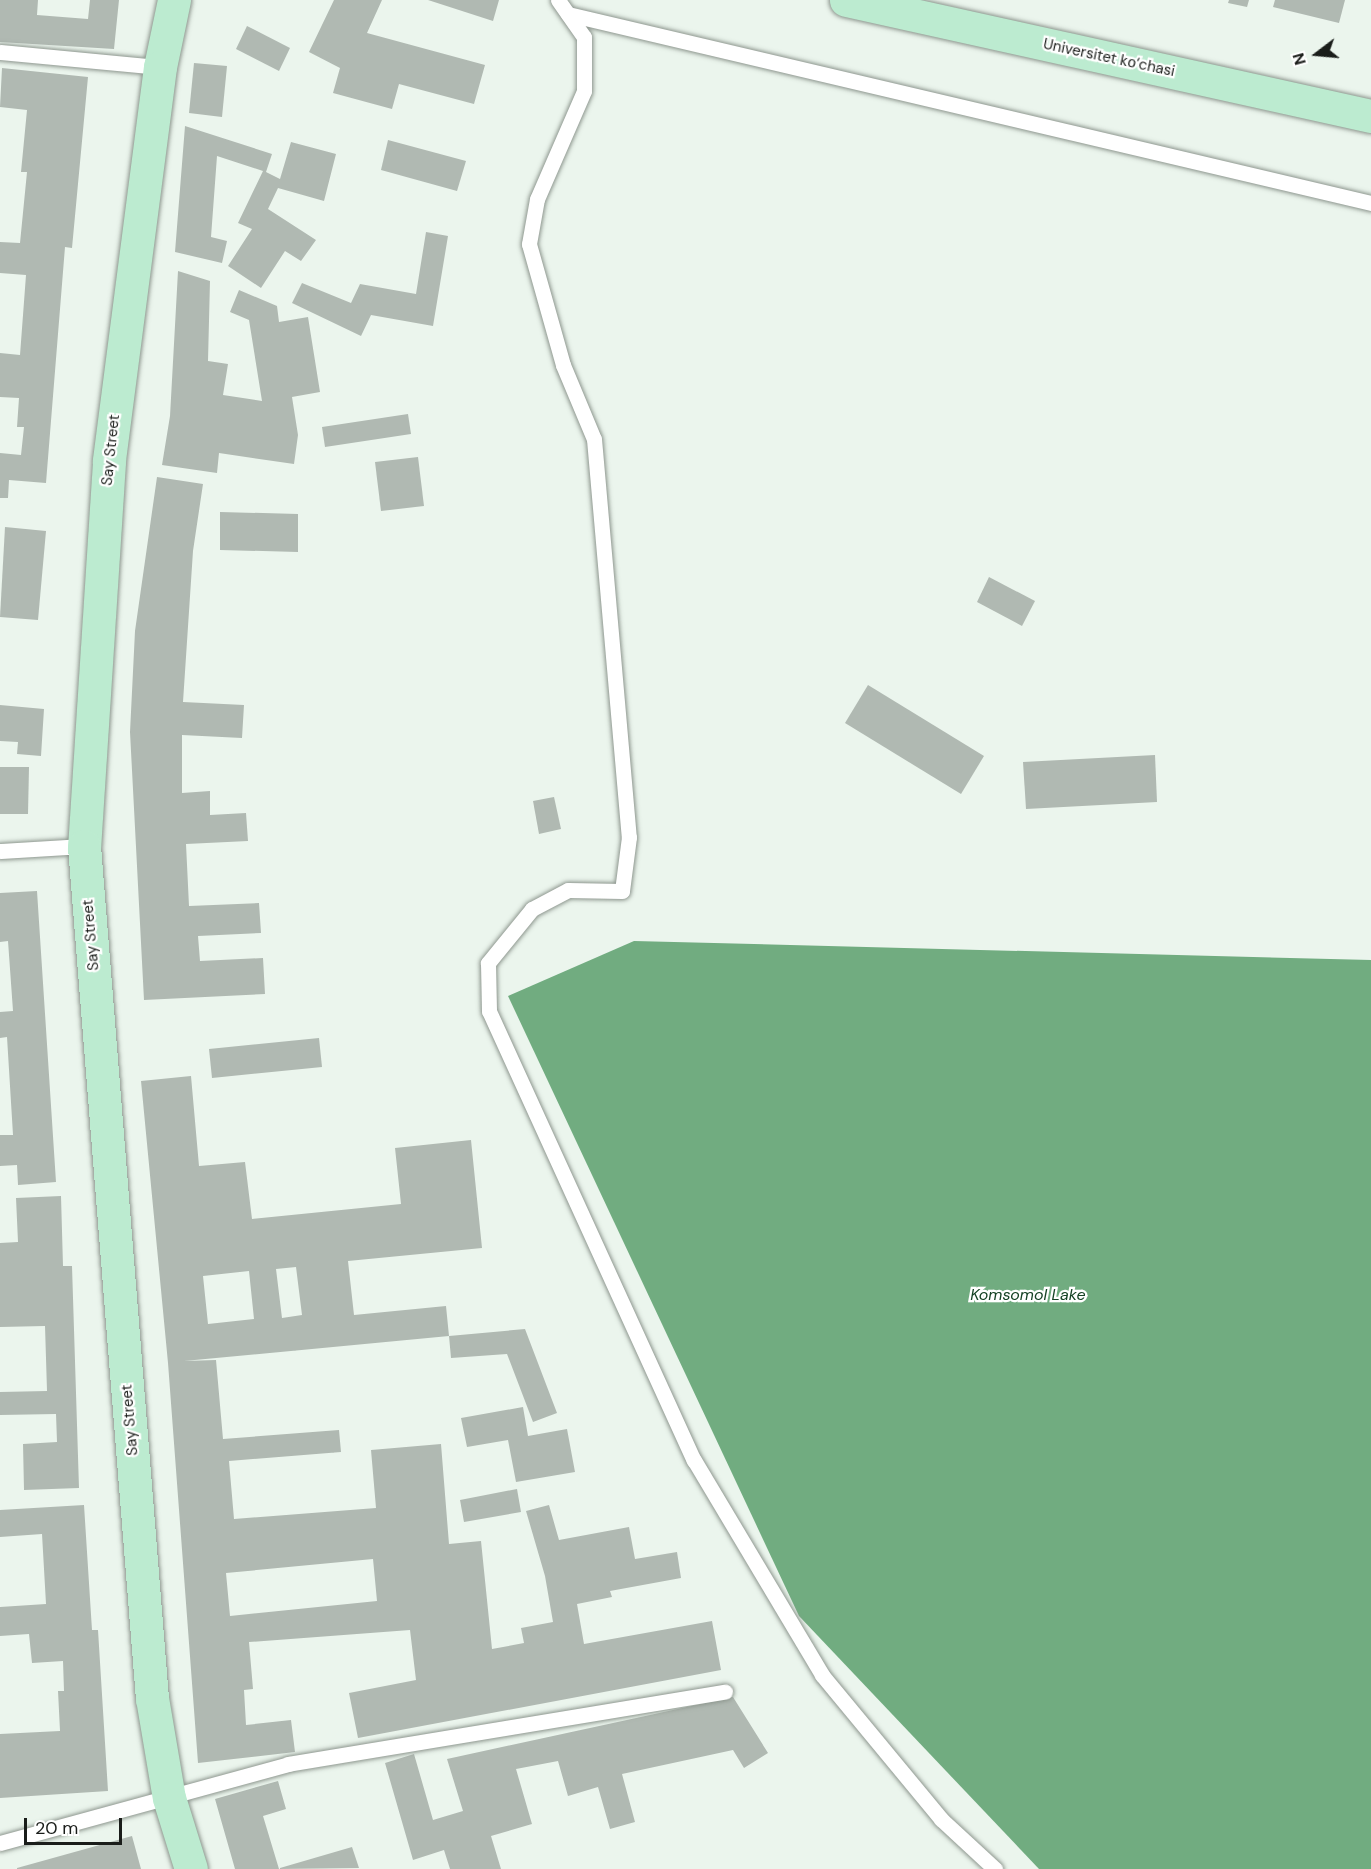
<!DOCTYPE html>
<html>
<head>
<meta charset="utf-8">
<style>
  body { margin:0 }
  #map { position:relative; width:1371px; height:1869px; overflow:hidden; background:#ebf5ed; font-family:"DM Sans",sans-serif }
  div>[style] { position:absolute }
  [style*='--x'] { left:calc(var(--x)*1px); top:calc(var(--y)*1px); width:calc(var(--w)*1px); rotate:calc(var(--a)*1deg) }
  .water>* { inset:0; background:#71ac80 }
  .building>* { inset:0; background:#b0b9b2 }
  .roads { filter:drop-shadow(0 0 2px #8e978f) drop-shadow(0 0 2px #8e978f) }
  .service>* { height:15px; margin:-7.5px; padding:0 7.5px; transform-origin:7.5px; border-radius:7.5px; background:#fff }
  .secondary>* { height:33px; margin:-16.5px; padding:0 16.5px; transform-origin:16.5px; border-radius:16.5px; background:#bcebd0 }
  span { translate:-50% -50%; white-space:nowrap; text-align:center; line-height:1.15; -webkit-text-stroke:4.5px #fff; paint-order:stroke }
  .street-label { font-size:15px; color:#1a1d1a }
  .water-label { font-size:16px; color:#154224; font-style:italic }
  .north { position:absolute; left:1287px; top:24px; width:60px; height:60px; -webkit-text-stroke:4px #fff; paint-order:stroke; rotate:254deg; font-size:16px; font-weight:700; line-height:24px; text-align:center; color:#1a1d1a }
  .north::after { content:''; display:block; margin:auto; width:21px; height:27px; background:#1a1d1a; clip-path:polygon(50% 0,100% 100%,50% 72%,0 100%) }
  .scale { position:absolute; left:24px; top:1818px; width:98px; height:27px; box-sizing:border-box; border:3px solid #1a1d1a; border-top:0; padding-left:8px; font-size:18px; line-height:21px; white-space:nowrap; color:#1a1d1a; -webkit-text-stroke:4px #fff; paint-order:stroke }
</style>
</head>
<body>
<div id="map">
  <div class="water">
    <div style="clip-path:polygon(634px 941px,1371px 960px,1371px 1869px,1039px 1869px,799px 1616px,508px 996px)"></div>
  </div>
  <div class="building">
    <div style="clip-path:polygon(0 0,38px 0,37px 15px,88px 19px,90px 0,119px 0,114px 49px,0 42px)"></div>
    <div style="clip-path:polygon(334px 0,382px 0,367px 33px,485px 65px,474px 104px,399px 84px,392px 109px,333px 93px,340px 68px,309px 52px)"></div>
    <div style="clip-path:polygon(428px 0,499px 0,493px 21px)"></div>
    <div style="clip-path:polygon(1229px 0,1249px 0,1247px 7px,1228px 3px)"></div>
    <div style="clip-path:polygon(1275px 0,1345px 0,1339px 23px,1273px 7px)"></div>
    <div style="clip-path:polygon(247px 26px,290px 48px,279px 71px,236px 49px)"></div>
    <div style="clip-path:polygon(194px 63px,227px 66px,222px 117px,189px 113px)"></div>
    <div style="clip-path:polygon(2px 68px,88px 77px,72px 248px,65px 247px,46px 483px,9px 480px,8px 498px,0 498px,0 453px,21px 455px,24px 427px,17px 427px,19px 398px,0 397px,0 353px,20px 355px,26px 275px,0 273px,0 242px,20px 243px,27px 172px,21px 172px,27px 110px,0 107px)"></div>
    <div style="clip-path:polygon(185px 126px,272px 154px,266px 172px,280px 179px,291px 142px,336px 154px,324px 201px,278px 188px,268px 209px,316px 240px,301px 261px,285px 251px,261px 288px,228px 266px,252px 229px,238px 223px,263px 171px,217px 156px,211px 237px,227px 241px,222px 263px,175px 252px)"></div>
    <div style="clip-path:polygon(388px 140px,466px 161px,457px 191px,381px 170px)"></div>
    <div style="clip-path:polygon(426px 232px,448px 236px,433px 326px,371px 315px,361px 336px,292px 303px,302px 283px,351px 303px,360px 284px,416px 294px)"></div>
    <div style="clip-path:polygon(178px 271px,210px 281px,208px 361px,228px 364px,223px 395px,262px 401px,249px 320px,230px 312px,239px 290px,277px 306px,279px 322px,308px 317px,320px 392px,292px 397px,298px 435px,294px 464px,219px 453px,217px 473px,162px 465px,170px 416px)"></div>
    <div style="clip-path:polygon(408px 414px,411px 434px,325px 447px,322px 427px)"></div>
    <div style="clip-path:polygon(418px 457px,424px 506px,381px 511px,375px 462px)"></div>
    <div style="clip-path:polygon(157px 477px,203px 484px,193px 551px,183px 702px,244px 705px,242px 738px,182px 735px,182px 793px,210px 791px,210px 815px,246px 813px,248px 841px,186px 844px,189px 906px,259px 903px,261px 933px,198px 936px,200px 961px,263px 958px,265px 994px,144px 1000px,130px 732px,135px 631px)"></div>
    <div style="clip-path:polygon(220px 512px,298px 514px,298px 552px,220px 550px)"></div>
    <div style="clip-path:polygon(5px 527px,46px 531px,38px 620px,0 617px)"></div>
    <div style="clip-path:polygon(989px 577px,1035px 601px,1022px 626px,977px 602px)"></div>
    <div style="clip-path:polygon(868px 685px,984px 756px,961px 794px,845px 723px)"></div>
    <div style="clip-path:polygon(0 705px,44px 709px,41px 756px,17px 754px,18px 742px,0 741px)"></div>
    <div style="clip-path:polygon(1155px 755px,1157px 802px,1026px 809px,1023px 762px)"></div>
    <div style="clip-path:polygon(0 767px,29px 767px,28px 814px,0 814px)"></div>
    <div style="clip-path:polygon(554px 797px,561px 829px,539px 834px,533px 801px)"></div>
    <div style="clip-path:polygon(37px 891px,56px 1182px,18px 1185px,17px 1165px,0 1166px,0 1135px,13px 1135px,7px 1037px,0 1038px,0 1012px,13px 1011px,8px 941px,0 942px,0 893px)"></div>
    <div style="clip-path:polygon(319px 1038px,322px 1067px,212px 1078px,209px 1049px)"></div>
    <div style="clip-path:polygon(evenodd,191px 1076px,199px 1166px,245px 1162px,252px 1219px,401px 1204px,395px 1148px,471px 1140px,482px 1248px,348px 1261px,354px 1315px,446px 1306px,449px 1336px,525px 1329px,557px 1413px,533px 1422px,507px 1354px,451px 1358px,449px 1336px,184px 1361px,216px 1360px,223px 1439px,339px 1430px,341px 1452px,229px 1461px,234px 1519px,376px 1508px,371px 1450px,441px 1444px,449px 1544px,481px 1541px,492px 1649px,524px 1643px,521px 1628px,553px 1622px,545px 1576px,526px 1511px,549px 1505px,559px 1540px,629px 1527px,635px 1559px,677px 1552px,681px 1578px,610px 1591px,612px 1597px,577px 1604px,584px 1644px,712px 1621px,721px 1670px,358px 1738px,349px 1693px,416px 1680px,410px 1630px,249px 1642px,253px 1689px,244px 1690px,246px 1725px,291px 1720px,295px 1752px,198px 1763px,168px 1363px,141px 1081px,191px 1076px,296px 1267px,302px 1315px,282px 1318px,276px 1269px,296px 1267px,191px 1076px,249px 1271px,254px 1319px,208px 1324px,203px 1276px,249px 1271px,191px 1076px,373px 1559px,377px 1601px,230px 1616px,226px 1573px,373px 1559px)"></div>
    <div style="clip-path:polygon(61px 1196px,63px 1266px,72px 1266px,79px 1488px,24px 1490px,23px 1444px,57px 1442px,56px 1414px,0 1415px,0 1392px,47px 1391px,45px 1326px,0 1327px,0 1243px,18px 1242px,16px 1198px)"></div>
    <div style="clip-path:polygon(523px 1407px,528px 1436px,567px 1429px,575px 1472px,516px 1482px,508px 1440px,467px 1447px,461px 1418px)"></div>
    <div style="clip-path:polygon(517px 1489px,521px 1512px,464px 1522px,460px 1500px)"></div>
    <div style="clip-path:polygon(84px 1505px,92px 1630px,98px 1630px,108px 1791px,0 1798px,0 1734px,60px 1731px,58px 1691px,64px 1691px,63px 1661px,32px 1663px,29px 1634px,0 1636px,0 1607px,46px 1604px,42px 1534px,0 1537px,0 1510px)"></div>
    <div style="clip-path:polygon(733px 1697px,768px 1753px,744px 1768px,733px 1750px,622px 1774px,635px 1822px,610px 1829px,598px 1787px,568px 1796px,558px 1761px,516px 1769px,532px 1824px,491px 1836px,501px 1869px,450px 1869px,444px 1850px,413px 1860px,385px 1763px,414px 1754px,433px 1820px,463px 1811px,447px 1759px)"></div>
    <div style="clip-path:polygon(278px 1781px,286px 1809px,263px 1816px,279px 1869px,235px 1869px,215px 1799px)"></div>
    <div style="clip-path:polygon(132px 1836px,141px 1869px,17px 1869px,17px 1868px)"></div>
    <div style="clip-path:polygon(352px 1847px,359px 1868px,280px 1869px,280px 1868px)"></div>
  </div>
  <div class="roads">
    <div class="service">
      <div style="--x:558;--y:0;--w:45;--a:54.9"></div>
      <div style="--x:584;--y:37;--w:54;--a:90"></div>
      <div style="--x:584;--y:91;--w:118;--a:113.5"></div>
      <div style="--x:537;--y:199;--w:46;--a:100.1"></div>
      <div style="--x:529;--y:244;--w:126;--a:74.3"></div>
      <div style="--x:563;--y:365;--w:80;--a:67.3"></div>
      <div style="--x:594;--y:439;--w:400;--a:85"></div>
      <div style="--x:629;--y:837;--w:54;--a:97.4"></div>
      <div style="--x:622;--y:891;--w:54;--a:-178.9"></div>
      <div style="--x:568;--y:890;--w:41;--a:152.2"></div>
      <div style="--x:532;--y:909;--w:70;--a:129.2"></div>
      <div style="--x:488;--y:963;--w:48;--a:88.8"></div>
      <div style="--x:489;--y:1011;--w:494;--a:65.5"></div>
      <div style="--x:694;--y:1460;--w:250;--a:59.2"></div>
      <div style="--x:822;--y:1675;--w:187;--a:50.4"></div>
      <div style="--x:941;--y:1819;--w:74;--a:42.8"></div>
      <div style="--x:568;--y:14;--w:825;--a:13.24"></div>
      <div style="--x:0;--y:52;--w:161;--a:5.4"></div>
      <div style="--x:0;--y:851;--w:84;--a:-3.4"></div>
      <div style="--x:0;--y:1843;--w:299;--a:-15.3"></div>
      <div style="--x:288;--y:1764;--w:443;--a:-9.4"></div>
    </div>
    <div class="secondary">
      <div style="--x:174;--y:0;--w:68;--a:101.8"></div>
      <div style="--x:160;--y:67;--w:398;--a:97.4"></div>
      <div style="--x:109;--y:462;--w:385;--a:93.7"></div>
      <div style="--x:84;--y:846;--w:855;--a:85.44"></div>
      <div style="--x:152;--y:1698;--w:101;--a:80.4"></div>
      <div style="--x:169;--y:1798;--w:74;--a:72.8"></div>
      <div style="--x:846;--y:0;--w:538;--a:12.46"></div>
    </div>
  </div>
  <div class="street-label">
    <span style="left:1109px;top:58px;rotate:12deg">Universitet kо‘chasi</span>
    <span style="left:111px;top:450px;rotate:-84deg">Say Street</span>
    <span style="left:91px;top:935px;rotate:-95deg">Say Street</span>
    <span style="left:130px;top:1420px;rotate:-95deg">Say Street</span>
  </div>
  <div class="water-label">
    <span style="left:1028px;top:1295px">Komsomol Lake</span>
  </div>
  <div class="north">N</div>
  <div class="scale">20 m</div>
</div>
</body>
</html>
